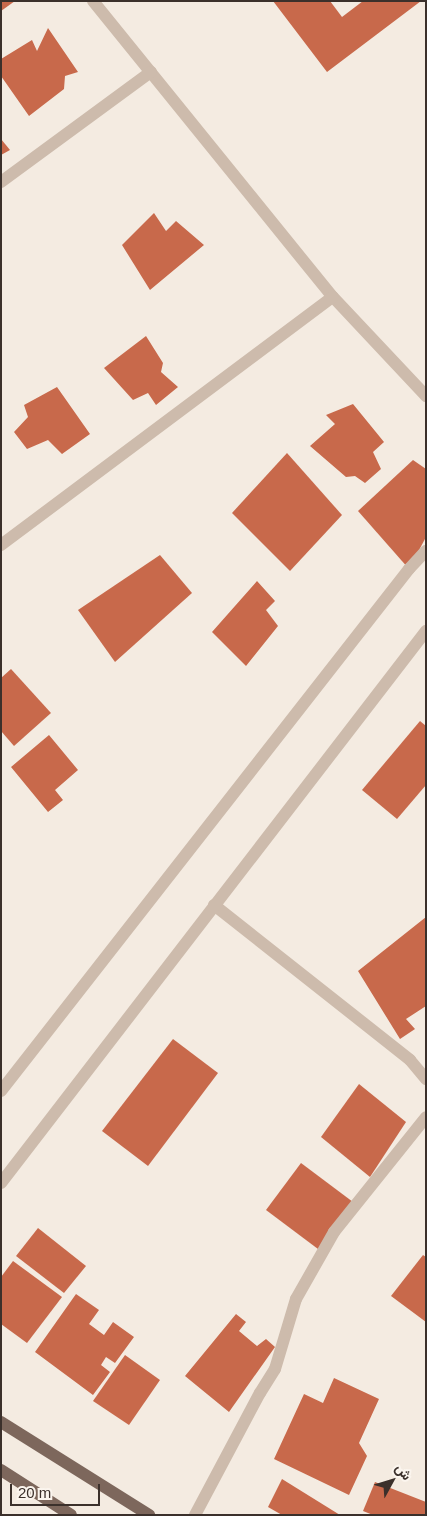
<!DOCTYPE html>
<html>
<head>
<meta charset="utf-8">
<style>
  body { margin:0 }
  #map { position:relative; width:427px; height:1516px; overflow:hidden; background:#f4ebe1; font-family:Arial,Vazirmatn,sans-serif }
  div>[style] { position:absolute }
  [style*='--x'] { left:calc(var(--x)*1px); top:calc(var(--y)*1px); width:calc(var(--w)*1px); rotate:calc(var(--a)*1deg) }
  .building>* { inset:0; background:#c8694b }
  .street>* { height:12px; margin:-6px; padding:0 6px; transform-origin:6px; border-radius:6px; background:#cdbbac }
  .primary>* { height:12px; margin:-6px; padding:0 6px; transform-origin:6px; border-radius:6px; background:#7d675c }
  span { translate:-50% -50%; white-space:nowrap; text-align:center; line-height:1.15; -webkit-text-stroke:5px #fbf5ee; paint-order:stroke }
  .frame { position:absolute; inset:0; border:2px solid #3b302b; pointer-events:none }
  .north { position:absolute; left:367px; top:1456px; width:50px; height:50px; -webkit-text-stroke:4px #fbf5ee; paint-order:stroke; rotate:51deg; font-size:14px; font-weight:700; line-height:20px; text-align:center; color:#3b302b }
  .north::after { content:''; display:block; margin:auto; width:18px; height:22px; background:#3b302b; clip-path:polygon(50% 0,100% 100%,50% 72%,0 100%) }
  .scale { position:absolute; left:10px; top:1484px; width:90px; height:22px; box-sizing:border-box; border:2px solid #3b302b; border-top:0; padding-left:6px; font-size:15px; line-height:18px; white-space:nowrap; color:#3b302b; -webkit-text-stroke:4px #fbf5ee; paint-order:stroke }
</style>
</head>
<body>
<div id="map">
  <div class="building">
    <div style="clip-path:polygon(1px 1px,15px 1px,1px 11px)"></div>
    <div style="clip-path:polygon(273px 1px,330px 1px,342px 17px,363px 1px,421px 1px,327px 72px)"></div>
    <div style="clip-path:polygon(48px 28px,78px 72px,65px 76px,64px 89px,29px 116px,1px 76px,1px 59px,32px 40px,37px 51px)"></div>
    <div style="clip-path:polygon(1px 139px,10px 150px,1px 155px)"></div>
    <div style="clip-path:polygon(154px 213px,166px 231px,176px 221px,204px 245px,150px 290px,122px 245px)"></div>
    <div style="clip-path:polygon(146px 336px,163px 363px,161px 372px,178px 387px,156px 405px,148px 393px,133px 400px,104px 368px)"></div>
    <div style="clip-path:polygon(57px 387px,90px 434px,62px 454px,48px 440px,27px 449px,14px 432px,28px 417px,24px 405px)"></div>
    <div style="clip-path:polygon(353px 404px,384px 442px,373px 452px,381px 469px,365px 483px,355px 476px,346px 477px,310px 446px,335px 424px,326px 415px)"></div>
    <div style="clip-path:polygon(287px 453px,342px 515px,290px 571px,232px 513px)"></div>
    <div style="clip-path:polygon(413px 460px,426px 469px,426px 537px,409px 569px,358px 511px)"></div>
    <div style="clip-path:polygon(160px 555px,192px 593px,115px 662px,78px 610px)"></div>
    <div style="clip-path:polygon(257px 581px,275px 601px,266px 610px,278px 626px,246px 666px,212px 632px)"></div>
    <div style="clip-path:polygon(11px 669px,51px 713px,14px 746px,1px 731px,1px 678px)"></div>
    <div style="clip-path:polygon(420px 721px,426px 726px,426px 785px,397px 819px,362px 790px)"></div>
    <div style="clip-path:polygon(49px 735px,78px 770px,55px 790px,63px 800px,48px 812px,11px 767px)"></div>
    <div style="clip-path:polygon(426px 917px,426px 1006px,406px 1019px,415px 1029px,400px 1039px,358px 971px)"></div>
    <div style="clip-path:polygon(173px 1039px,218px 1073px,148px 1166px,102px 1131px)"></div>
    <div style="clip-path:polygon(359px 1084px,406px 1122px,370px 1177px,321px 1137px)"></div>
    <div style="clip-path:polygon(301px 1163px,353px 1202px,318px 1249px,266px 1210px)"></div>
    <div style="clip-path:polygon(38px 1228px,86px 1266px,64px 1293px,16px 1256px)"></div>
    <div style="clip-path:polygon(423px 1255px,426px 1257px,426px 1322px,391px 1296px)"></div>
    <div style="clip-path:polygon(13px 1261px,62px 1297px,27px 1343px,1px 1324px,1px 1277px)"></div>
    <div style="clip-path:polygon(76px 1294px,99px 1310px,89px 1324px,104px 1335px,113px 1322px,134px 1337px,115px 1363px,106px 1357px,101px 1365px,110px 1372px,93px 1395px,35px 1352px)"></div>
    <div style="clip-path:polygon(236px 1314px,246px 1322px,239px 1331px,257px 1346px,266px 1339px,275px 1347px,229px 1412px,185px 1376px)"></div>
    <div style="clip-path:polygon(125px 1355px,160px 1380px,129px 1425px,93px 1401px)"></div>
    <div style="clip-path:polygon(334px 1378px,379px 1399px,359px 1443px,367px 1456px,349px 1495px,274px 1459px,304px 1394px,323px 1403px)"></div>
    <div style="clip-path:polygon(282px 1479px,340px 1515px,282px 1515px,268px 1507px)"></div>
    <div style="clip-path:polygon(375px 1482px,426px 1502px,426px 1515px,373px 1515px,363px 1511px)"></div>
  </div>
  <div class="street">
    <div style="--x:93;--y:1;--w:381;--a:51"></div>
    <div style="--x:333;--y:297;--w:136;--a:46.8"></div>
    <div style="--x:1;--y:182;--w:186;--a:-36.3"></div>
    <div style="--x:1;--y:545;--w:414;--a:-36.8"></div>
    <div style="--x:214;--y:905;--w:250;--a:38.3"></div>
    <div style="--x:410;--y:1060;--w:25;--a:50"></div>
    <div style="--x:1;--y:1091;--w:663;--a:-51.99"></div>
    <div style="--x:409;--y:569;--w:25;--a:-47"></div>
    <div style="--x:1;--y:1183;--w:697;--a:-52.41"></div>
    <div style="--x:195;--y:1515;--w:138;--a:-62"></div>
    <div style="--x:260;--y:1393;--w:28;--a:-58"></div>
    <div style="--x:275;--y:1369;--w:73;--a:-73.3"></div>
    <div style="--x:296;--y:1299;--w:77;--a:-60.4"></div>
    <div style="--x:334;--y:1232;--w:147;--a:-51.3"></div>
  </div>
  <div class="primary">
    <div style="--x:1;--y:1422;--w:175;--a:32.1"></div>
    <div style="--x:1;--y:1470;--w:83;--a:32.7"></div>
  </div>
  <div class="frame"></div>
  <div class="north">ش</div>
  <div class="scale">20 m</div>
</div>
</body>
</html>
